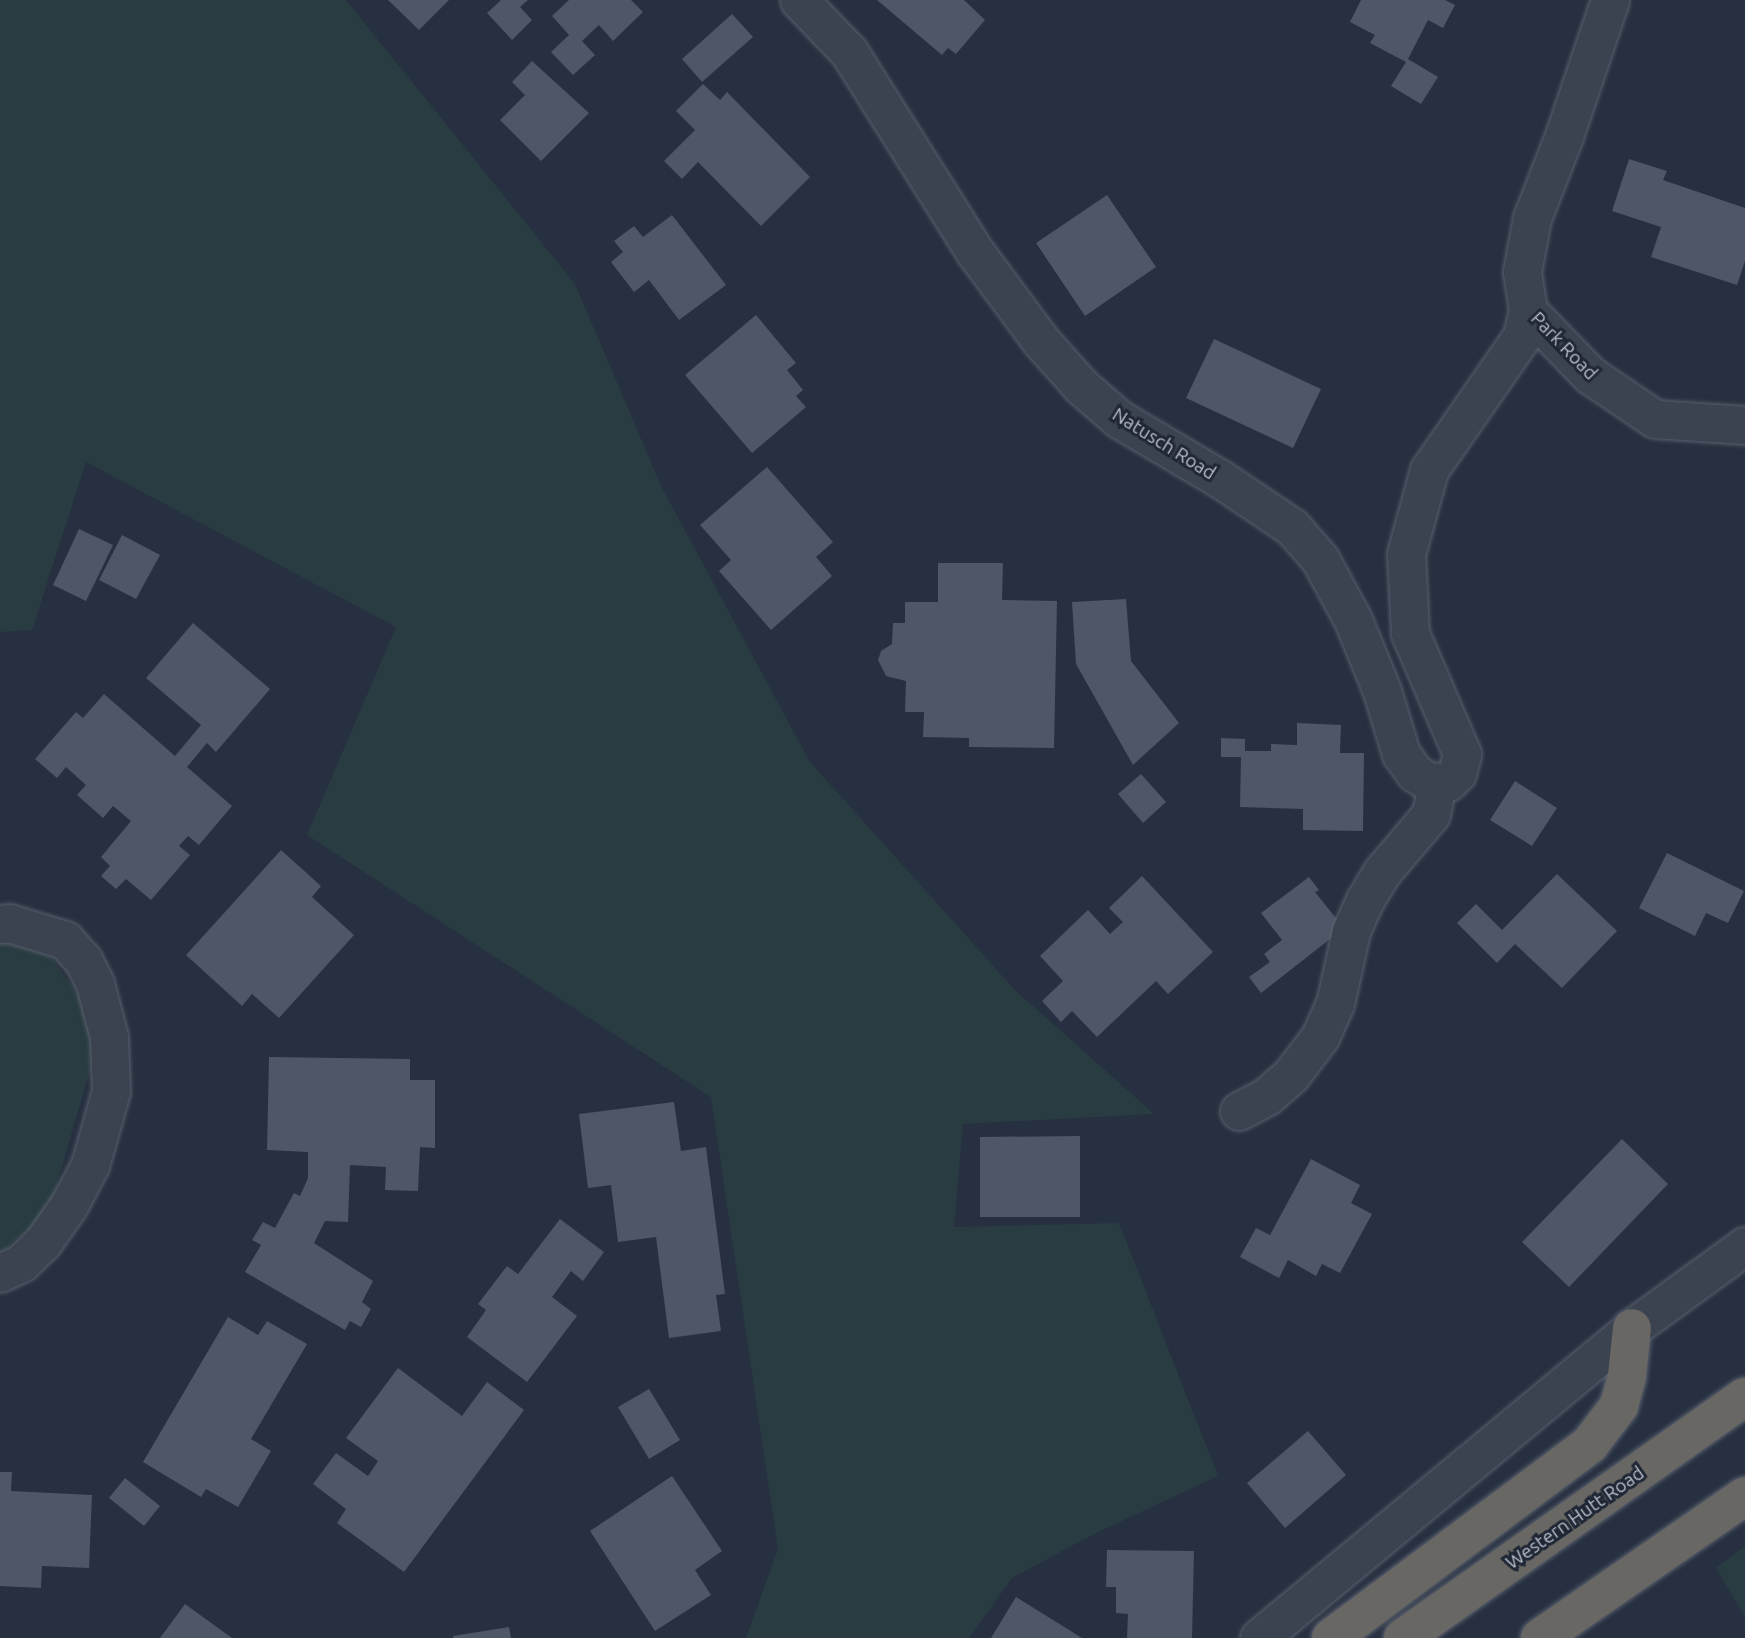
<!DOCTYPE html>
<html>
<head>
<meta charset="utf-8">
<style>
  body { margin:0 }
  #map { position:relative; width:1745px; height:1638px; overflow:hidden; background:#273040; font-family:Ubuntu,sans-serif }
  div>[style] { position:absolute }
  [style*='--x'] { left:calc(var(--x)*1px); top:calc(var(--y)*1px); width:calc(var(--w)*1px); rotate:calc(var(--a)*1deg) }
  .green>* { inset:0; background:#293c41 }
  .building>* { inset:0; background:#4e5668 }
  .roads { filter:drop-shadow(0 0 2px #59606d) drop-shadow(0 0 2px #59606d) }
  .minor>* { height:37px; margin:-18.5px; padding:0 18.5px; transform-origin:18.5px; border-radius:18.5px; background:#3b4250 }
  .trunk>* { height:38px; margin:-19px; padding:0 19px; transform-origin:19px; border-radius:19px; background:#686764 }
  span { translate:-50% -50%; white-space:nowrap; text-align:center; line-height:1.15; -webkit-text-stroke:6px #202735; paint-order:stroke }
  .street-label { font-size:19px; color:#b8bdca }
</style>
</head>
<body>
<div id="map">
  <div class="green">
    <div style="clip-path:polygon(0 0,346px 0,575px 284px,662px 488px,810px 762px,1015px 990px,1154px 1114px,963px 1124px,954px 1227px,1119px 1223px,1218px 1476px,1094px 1534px,1012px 1578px,969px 1638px,746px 1638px,778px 1549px,711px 1097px,307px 835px,396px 627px,86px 462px,32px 630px,0 632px)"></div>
    <div style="clip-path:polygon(9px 940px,46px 951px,85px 1003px,97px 1046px,53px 1198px,32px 1227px,0 1253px,0 941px)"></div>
    <div style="clip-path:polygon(1745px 1546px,1745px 1617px,1716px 1568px)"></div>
  </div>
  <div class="building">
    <div style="clip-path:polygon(388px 0,449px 0,419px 30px)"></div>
    <div style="clip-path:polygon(501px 0,528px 0,520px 7px,532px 20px,512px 40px,487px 13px)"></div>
    <div style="clip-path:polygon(569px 0,631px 0,643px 12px,613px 41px,599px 25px,582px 41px,595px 55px,573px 75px,551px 52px,569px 35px,552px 16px)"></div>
    <div style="clip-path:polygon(877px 0,964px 0,985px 20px,956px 54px,948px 48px,942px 55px)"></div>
    <div style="clip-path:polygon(1361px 0,1445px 0,1455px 5px,1443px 28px,1428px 20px,1408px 59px,1438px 77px,1421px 104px,1391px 86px,1406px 62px,1370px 43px,1375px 35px,1350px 22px)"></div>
    <div style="clip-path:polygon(732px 14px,753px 37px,702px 82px,682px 59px)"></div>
    <div style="clip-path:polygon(532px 61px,589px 113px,541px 161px,500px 120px,525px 95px,512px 82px)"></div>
    <div style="clip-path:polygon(703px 84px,720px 100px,727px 92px,810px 177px,761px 226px,698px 162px,682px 179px,664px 161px,695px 130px,676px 111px)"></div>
    <div style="clip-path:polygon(1629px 159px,1667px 171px,1663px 180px,1745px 208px,1745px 261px,1737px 285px,1651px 257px,1661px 227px,1612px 211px)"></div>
    <div style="clip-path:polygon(1107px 195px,1156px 267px,1085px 316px,1036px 243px)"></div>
    <div style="clip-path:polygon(672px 215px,726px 285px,679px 320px,649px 280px,634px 292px,611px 262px,623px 252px,614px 241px,634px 226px,643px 237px)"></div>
    <div style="clip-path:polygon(756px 315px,796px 363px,787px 370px,803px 390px,796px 396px,806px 407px,752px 453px,685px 375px)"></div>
    <div style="clip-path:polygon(1214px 339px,1321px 389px,1293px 448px,1186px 398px)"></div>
    <div style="clip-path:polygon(767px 467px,833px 542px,816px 557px,832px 576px,771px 630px,719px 571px,731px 560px,700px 525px)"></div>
    <div style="clip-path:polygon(79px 529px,113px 545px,86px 601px,53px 585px)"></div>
    <div style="clip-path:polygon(122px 535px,160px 555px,136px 599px,99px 580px)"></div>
    <div style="clip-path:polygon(938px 563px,1003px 563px,1002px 600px,1057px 601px,1054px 748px,969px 747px,969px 738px,923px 737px,924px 712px,905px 712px,906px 681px,886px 676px,878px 660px,881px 651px,892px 644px,893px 623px,905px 623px,905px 602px,938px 602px)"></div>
    <div style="clip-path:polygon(1126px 599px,1131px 661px,1179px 723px,1133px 765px,1076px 664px,1072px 602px)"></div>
    <div style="clip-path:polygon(193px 623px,270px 689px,216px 752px,207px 743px,187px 767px,232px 806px,199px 845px,188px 836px,179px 846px,190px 855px,151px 900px,126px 879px,116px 889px,101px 876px,110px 866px,101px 857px,131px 821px,113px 806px,103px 818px,77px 795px,86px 785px,66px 767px,57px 778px,35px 759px,76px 712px,83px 718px,104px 694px,175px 756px,201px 725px,146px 678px)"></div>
    <div style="clip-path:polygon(1297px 723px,1341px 725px,1340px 753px,1364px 753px,1363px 831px,1303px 830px,1303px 809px,1240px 807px,1241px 757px,1221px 757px,1221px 738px,1245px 739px,1245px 751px,1271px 751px,1271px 744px,1297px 745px)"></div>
    <div style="clip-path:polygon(1141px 774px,1166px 802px,1143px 823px,1118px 794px)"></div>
    <div style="clip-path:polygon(1515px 781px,1557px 808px,1532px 846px,1490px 820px)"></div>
    <div style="clip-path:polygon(281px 850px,321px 886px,312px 897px,354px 935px,279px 1018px,252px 994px,242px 1006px,186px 955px)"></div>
    <div style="clip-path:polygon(1667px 853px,1744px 891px,1728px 923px,1706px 913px,1695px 936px,1639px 908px)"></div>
    <div style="clip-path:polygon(1557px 874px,1617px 931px,1562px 988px,1515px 944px,1497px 963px,1457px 923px,1476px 904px,1502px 930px)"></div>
    <div style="clip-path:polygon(1142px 876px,1213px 952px,1168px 994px,1156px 981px,1097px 1037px,1072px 1011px,1061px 1022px,1042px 1001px,1063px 981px,1040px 956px,1088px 910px,1110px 934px,1123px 922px,1109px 908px)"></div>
    <div style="clip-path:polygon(1309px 877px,1319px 890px,1315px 892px,1344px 928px,1261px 993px,1249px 977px,1270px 962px,1264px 954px,1282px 940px,1261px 913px)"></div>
    <div style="clip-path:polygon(269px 1057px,410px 1059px,410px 1080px,435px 1080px,435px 1148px,420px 1147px,418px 1191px,385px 1190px,386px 1167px,350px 1165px,348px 1222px,325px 1221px,314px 1243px,373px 1281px,362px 1302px,371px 1309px,361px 1327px,350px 1321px,345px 1330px,245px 1272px,261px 1245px,252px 1240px,263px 1222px,275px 1228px,294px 1193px,300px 1196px,308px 1178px,308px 1152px,267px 1150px)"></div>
    <div style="clip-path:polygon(674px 1102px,681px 1151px,706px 1147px,725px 1294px,716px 1295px,721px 1331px,669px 1338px,656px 1237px,618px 1242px,611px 1185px,588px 1188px,579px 1114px)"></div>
    <div style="clip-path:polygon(1080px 1136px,1080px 1217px,980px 1217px,980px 1137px)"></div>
    <div style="clip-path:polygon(1622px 1139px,1668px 1184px,1569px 1287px,1522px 1242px)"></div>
    <div style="clip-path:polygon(1311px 1159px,1360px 1185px,1351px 1203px,1372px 1214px,1340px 1273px,1322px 1264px,1316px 1276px,1288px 1260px,1279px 1278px,1240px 1257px,1256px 1228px,1270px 1235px)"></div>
    <div style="clip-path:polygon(560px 1219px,604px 1252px,583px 1281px,571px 1271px,552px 1297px,577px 1316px,527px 1382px,467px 1337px,486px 1310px,478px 1304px,507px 1266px,518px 1274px)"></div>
    <div style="clip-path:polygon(228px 1317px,258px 1335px,267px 1321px,307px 1344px,251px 1439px,271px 1451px,238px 1507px,206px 1489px,201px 1497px,143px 1462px)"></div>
    <div style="clip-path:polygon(398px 1368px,462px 1416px,487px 1382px,524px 1410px,404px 1572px,337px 1523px,346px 1509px,313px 1484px,336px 1453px,368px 1476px,378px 1461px,346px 1438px)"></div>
    <div style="clip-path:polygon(649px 1389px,680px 1440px,649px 1459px,618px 1407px)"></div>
    <div style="clip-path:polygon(1308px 1431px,1346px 1475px,1285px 1528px,1247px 1483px)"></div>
    <div style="clip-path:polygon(0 1472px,12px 1472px,11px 1491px,92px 1495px,89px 1568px,42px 1566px,41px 1588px,0 1586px)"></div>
    <div style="clip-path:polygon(672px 1476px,722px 1551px,695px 1570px,711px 1595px,655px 1631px,590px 1531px)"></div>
    <div style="clip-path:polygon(125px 1478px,160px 1506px,144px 1526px,109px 1498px)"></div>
    <div style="clip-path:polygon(1107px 1550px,1194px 1551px,1192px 1638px,1127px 1638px,1128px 1614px,1116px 1613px,1116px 1587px,1106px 1587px)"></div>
    <div style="clip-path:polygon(1016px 1597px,1082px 1638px,991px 1638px)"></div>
    <div style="clip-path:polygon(185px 1604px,232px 1638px,160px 1638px)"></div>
    <div style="clip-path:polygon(509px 1627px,511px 1638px,453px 1638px,453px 1636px)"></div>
  </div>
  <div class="roads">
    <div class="minor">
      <div style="--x:799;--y:0;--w:72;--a:46.1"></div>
      <div style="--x:849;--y:52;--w:236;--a:57.8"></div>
      <div style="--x:975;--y:252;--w:109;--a:53.5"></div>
      <div style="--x:1040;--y:340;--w:63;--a:48.2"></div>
      <div style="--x:1082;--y:387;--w:49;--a:40.9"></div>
      <div style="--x:1119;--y:419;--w:120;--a:30.6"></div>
      <div style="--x:1222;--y:480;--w:84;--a:33.9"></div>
      <div style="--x:1292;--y:527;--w:43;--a:48.8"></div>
      <div style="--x:1320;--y:559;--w:69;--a:61.6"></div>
      <div style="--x:1353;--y:620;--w:77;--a:67.8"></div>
      <div style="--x:1382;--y:691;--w:66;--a:73.2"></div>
      <div style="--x:1401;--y:754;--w:24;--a:54"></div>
      <div style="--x:1415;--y:773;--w:17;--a:33"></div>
      <div style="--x:1429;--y:782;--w:19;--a:0"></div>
      <div style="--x:1448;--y:782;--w:13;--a:-45"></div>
      <div style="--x:1457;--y:773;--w:20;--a:-75"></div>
      <div style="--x:1462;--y:754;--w:132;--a:-113.3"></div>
      <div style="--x:1410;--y:633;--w:79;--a:-92.9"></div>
      <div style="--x:1406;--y:554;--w:87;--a:-74.7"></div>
      <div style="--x:1429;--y:470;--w:163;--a:-55.2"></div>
      <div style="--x:1522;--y:336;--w:26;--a:-77"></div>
      <div style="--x:1610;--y:0;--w:144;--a:108.7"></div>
      <div style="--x:1564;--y:136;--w:88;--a:111.3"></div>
      <div style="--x:1532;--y:218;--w:55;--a:100.5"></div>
      <div style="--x:1522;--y:272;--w:39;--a:81"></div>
      <div style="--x:1528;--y:311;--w:89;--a:45.9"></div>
      <div style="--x:1590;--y:375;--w:78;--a:34.1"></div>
      <div style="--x:1655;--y:419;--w:90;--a:3.8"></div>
      <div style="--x:0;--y:924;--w:9;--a:-6"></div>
      <div style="--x:9;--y:923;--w:59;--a:16.9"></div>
      <div style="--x:65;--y:940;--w:27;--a:48"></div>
      <div style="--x:83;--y:960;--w:27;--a:63"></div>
      <div style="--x:95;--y:984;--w:55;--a:75.2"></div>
      <div style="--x:109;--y:1037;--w:54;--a:87.9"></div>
      <div style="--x:111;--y:1091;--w:77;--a:105.8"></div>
      <div style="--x:90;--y:1165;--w:45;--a:117.7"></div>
      <div style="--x:69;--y:1205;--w:45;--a:125.1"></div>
      <div style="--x:43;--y:1242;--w:30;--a:136"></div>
      <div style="--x:21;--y:1263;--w:23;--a:155"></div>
      <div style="--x:1239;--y:1111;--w:32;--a:-28"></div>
      <div style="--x:1267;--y:1096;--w:32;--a:-41"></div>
      <div style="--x:1291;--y:1075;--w:48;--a:-52.7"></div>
      <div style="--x:1320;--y:1037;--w:36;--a:-66"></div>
      <div style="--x:1335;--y:1004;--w:75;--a:-77.6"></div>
      <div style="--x:1351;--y:931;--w:34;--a:-66"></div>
      <div style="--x:1365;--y:900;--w:33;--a:-59"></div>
      <div style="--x:1382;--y:872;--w:76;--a:-49.8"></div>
      <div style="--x:1431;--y:814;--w:33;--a:-79"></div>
      <div style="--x:1259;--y:1638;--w:485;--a:-39.7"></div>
      <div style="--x:1632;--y:1328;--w:140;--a:-36"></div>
    </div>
    <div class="trunk">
      <div style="--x:1331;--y:1638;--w:324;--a:-36.8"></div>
      <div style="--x:1590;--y:1444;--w:48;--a:-52.7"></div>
      <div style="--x:1619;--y:1406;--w:31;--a:-75"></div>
      <div style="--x:1627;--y:1376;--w:48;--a:-84.1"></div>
      <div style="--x:1403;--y:1638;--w:418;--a:-35.2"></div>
      <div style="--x:1540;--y:1638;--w:249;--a:-34.7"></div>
    </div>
  </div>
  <div class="street-label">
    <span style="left:1564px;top:346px;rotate:46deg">Park Road</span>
    <span style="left:1164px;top:444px;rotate:32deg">Natusch Road</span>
    <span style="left:1575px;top:1518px;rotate:-35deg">Western Hutt Road</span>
  </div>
</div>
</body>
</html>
